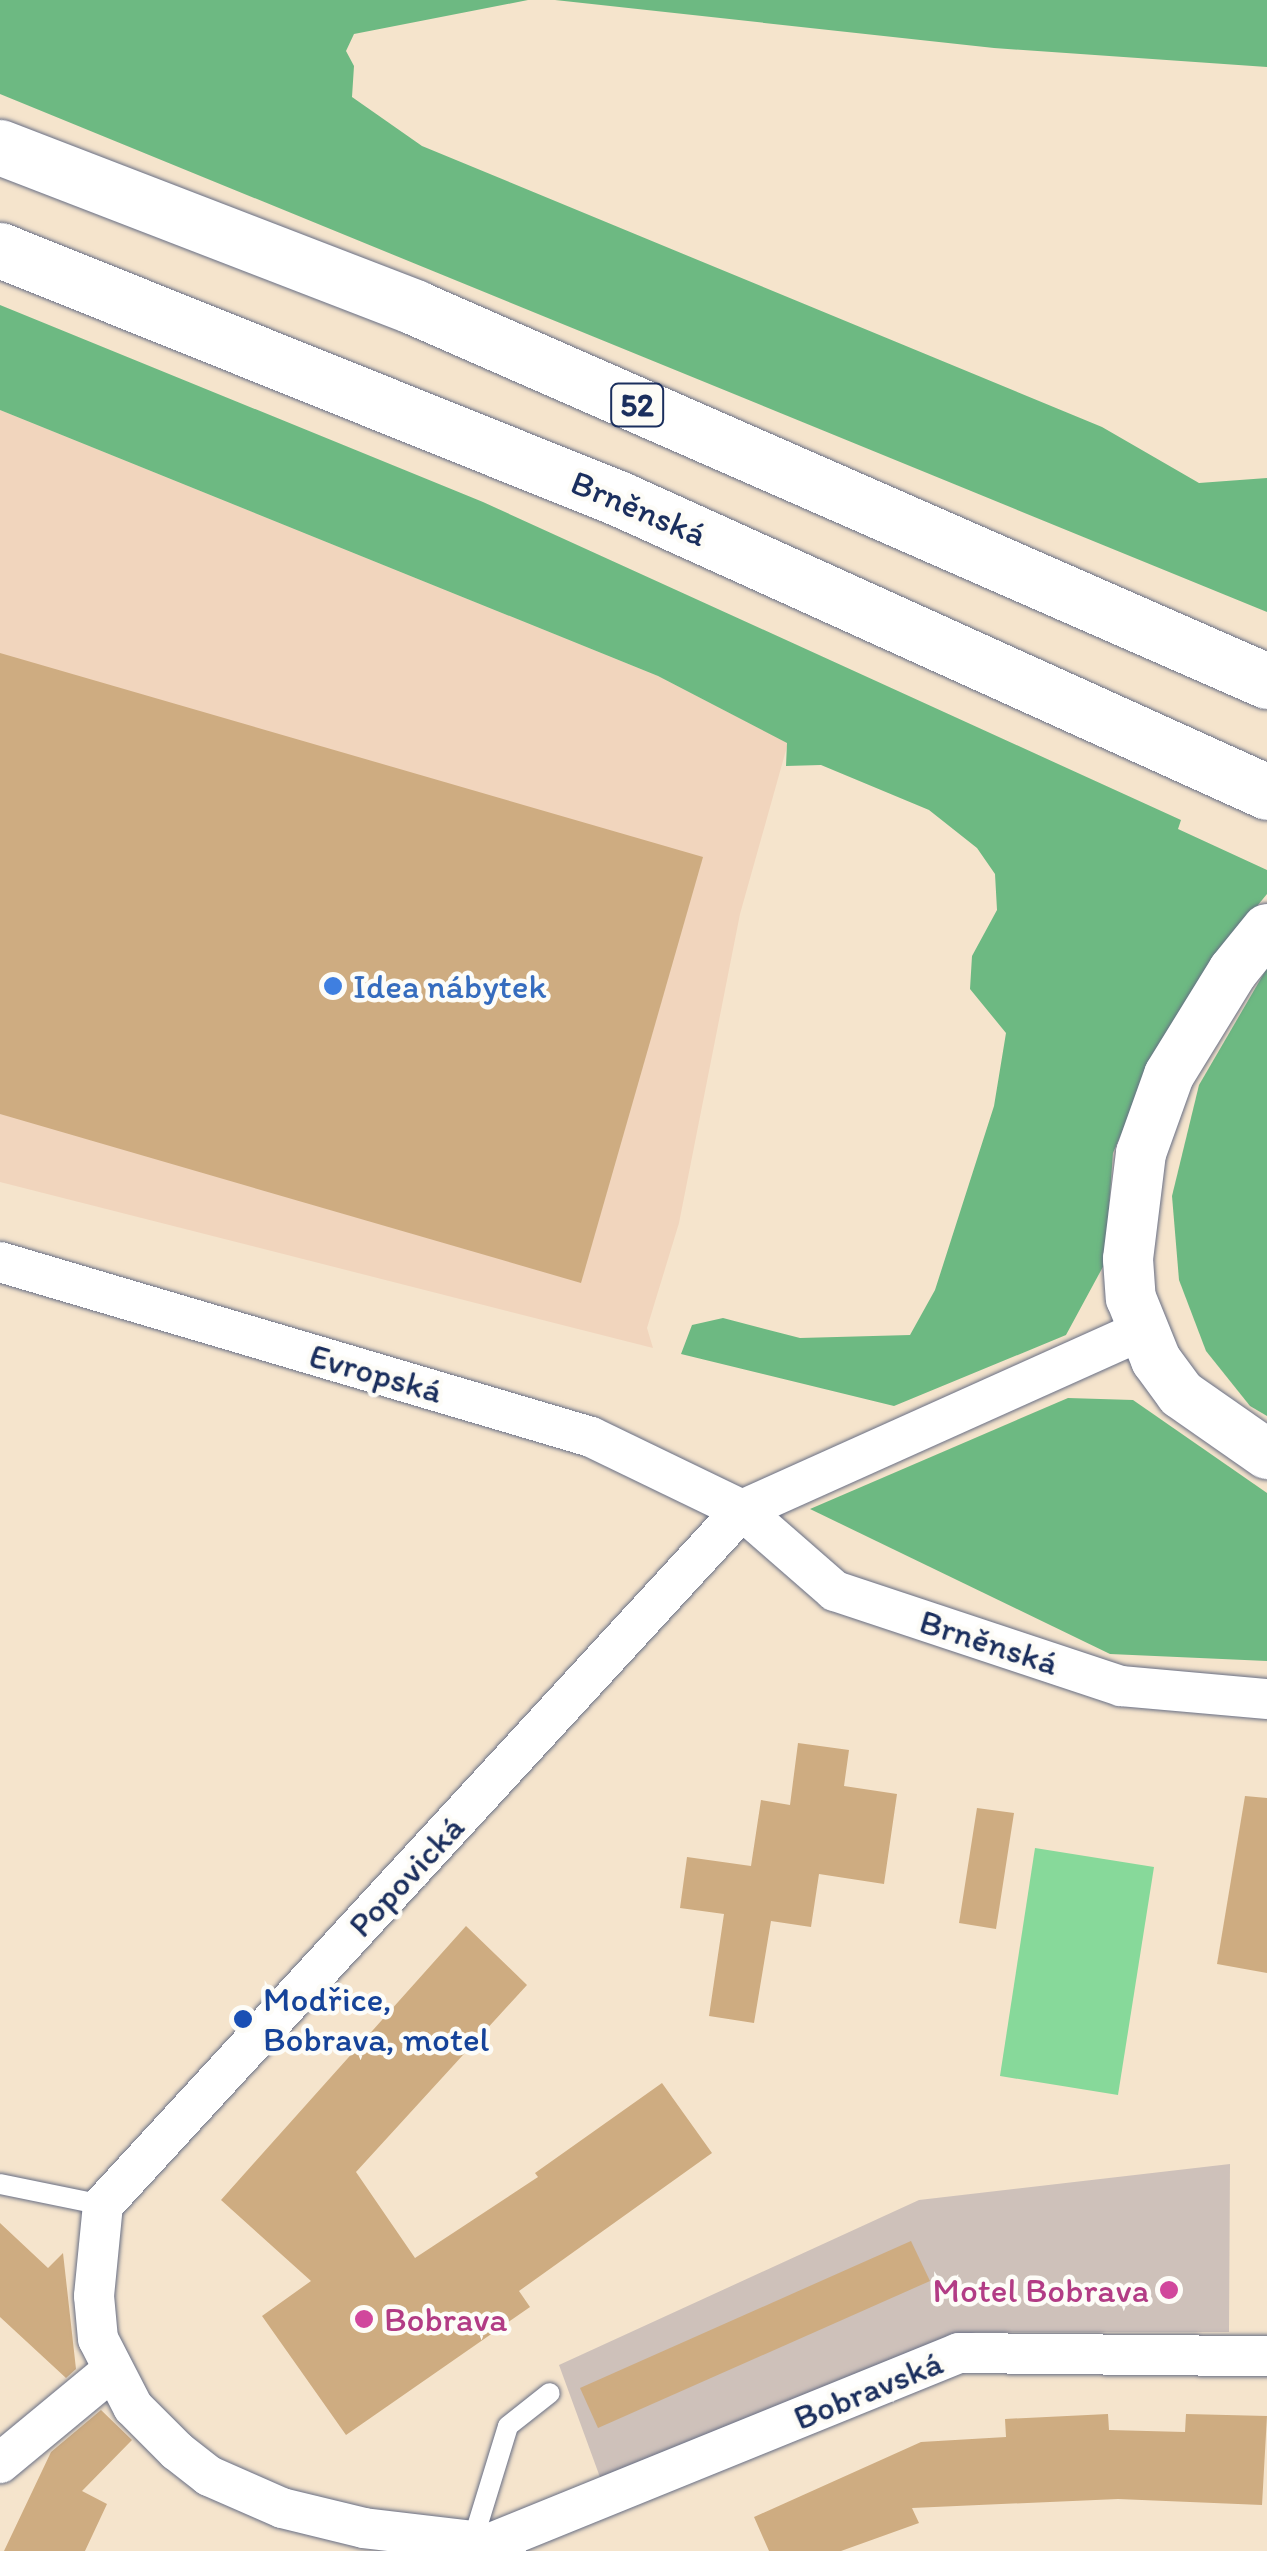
<!DOCTYPE html>
<html>
<head>
<meta charset="utf-8">
<style>
  body { margin:0 }
  #map { position:relative; width:1267px; height:2551px; overflow:hidden; background:#f5e4cc; font-family:Itim,sans-serif }
  div>[style] { position:absolute }
  [style*='--x'] { left:calc(var(--x)*1px); top:calc(var(--y)*1px); width:calc(var(--w)*1px); rotate:calc(var(--a)*1deg) }
  .built>* { inset:0; background:#f1d5bd }
  .industrial>* { inset:0; background:#cec1ba }
  .green>* { inset:0; background:#87d99a }
  .forest>* { inset:0; background:#6db982 }
  .building>* { inset:0; background:#ceac81 }
  .roads { filter:drop-shadow(0 0 2px #676e84) drop-shadow(0 0 2px #676e84) }
  .service>* { height:20px; margin:-10px; padding:0 10px; transform-origin:10px; border-radius:10px; background:#fff }
  .minor>* { height:40px; margin:-20px; padding:0 20px; transform-origin:20px; border-radius:20px; background:#fff }
  .tertiary>* { height:50px; margin:-25px; padding:0 25px; transform-origin:25px; border-radius:25px; background:#fff }
  .trunk>* { height:55px; margin:-27.5px; padding:0 27.5px; transform-origin:27.5px; border-radius:27.5px; background:#fff }
  .dots>* { width:28px; height:28px; translate:-50% -50%; box-sizing:border-box; border:5px solid #fdfcf7; border-radius:50% }
  span { translate:-50% -50%; white-space:nowrap; text-align:center; line-height:1.15; -webkit-text-stroke:9px #fdfcf7; paint-order:stroke }
  .shield-label span { padding:2px 8px; background:#fdfcf7; border:2px solid; border-radius:8px; -webkit-text-stroke-width:0 }
  .shield-label { font-size:32px; color:#1b2f5e; font-weight:700 }
  .street-label { font-size:35px; color:#1b2f5e }
  .shop-label { font-size:35px; color:#366cbe }
  .left { translate:0 -50%; text-align:left }
  .transit-label { font-size:35px; color:#164399 }
  .hotel-label { font-size:35px; color:#b23c85 }
  .right { translate:-100% -50%; text-align:right }
</style>
</head>
<body>
<div id="map">
  <div class="built">
    <div style="clip-path:polygon(0 410px,658px 676px,788px 743px,740px 914px,679px 1223px,647px 1328px,653px 1348px,0 1182px)"></div>
  </div>
  <div class="industrial">
    <div style="clip-path:polygon(1230px 2164px,1229px 2332px,976px 2332px,934px 2342px,601px 2480px,559px 2365px,919px 2200px)"></div>
  </div>
  <div class="green">
    <div style="clip-path:polygon(1035px 1848px,1154px 1867px,1118px 2095px,1000px 2076px)"></div>
  </div>
  <div class="forest">
    <div style="clip-path:polygon(0 0,528px 0,354px 34px,346px 51px,354px 66px,352px 97px,422px 146px,1102px 427px,1199px 483px,1267px 478px,1267px 612px,0 94px)"></div>
    <div style="clip-path:polygon(555px 0,1267px 0,1267px 67px,994px 48px)"></div>
    <div style="clip-path:polygon(0 305px,483px 502px,1181px 820px,1178px 829px,1267px 870px,1267px 894px,1220px 951px,1135px 1102px,1113px 1153px,1105px 1263px,1066px 1335px,894px 1406px,681px 1354px,692px 1325px,723px 1318px,800px 1338px,910px 1335px,935px 1290px,994px 1106px,1006px 1033px,970px 989px,972px 956px,997px 910px,995px 874px,977px 848px,929px 810px,821px 765px,786px 766px,787px 743px,658px 676px,0 410px)"></div>
    <div style="clip-path:polygon(1267px 968px,1267px 1416px,1250px 1406px,1206px 1351px,1179px 1280px,1172px 1196px,1199px 1085px)"></div>
    <div style="clip-path:polygon(1068px 1398px,1133px 1400px,1267px 1493px,1267px 1661px,1110px 1654px,810px 1509px)"></div>
  </div>
  <div class="building">
    <div style="clip-path:polygon(0 653px,703px 857px,581px 1283px,0 1114px)"></div>
    <div style="clip-path:polygon(798px 1743px,849px 1750px,844px 1786px,897px 1794px,884px 1884px,819px 1874px,811px 1927px,771px 1921px,754px 2023px,709px 2016px,724px 1914px,680px 1908px,687px 1857px,751px 1866px,761px 1800px,790px 1805px)"></div>
    <div style="clip-path:polygon(1245px 1796px,1267px 1798px,1267px 1973px,1217px 1964px)"></div>
    <div style="clip-path:polygon(977px 1808px,1014px 1813px,996px 1929px,959px 1923px)"></div>
    <div style="clip-path:polygon(466px 1926px,527px 1985px,356px 2172px,415px 2258px,538px 2177px,535px 2173px,662px 2083px,712px 2153px,519px 2291px,530px 2307px,346px 2435px,262px 2316px,311px 2281px,221px 2200px)"></div>
    <div style="clip-path:polygon(0 2223px,48px 2268px,63px 2253px,76px 2369px,66px 2378px,0 2317px)"></div>
    <div style="clip-path:polygon(911px 2241px,930px 2281px,598px 2428px,580px 2388px)"></div>
    <div style="clip-path:polygon(101px 2410px,132px 2440px,82px 2491px,107px 2504px,85px 2551px,4px 2551px,51px 2452px)"></div>
    <div style="clip-path:polygon(1108px 2414px,1109px 2430px,1185px 2432px,1186px 2414px,1267px 2416px,1262px 2505px,1118px 2499px,912px 2508px,919px 2523px,841px 2551px,769px 2551px,754px 2517px,921px 2442px,1006px 2437px,1005px 2419px)"></div>
  </div>
  <div class="roads">
    <div class="service">
      <div style="--x:0;--y:2184;--w:105;--a:11.5"></div>
      <div style="--x:473;--y:2540;--w:119;--a:-72.9"></div>
      <div style="--x:508;--y:2426;--w:53;--a:-38.2"></div>
    </div>
    <div class="minor">
      <div style="--x:0;--y:1262;--w:616;--a:16.49"></div>
      <div style="--x:591;--y:1437;--w:168;--a:25.8"></div>
      <div style="--x:742;--y:1510;--w:123;--a:41.1"></div>
      <div style="--x:835;--y:1591;--w:301;--a:18.4"></div>
      <div style="--x:1121;--y:1686;--w:147;--a:5.1"></div>
      <div style="--x:0;--y:2463;--w:143;--a:-39.6"></div>
      <div style="--x:491;--y:2543;--w:505;--a:-22.1"></div>
      <div style="--x:959;--y:2353;--w:308;--a:0.6"></div>
      <div style="--x:506;--y:2551;--w:17;--a:-152"></div>
      <div style="--x:491;--y:2543;--w:128;--a:-173.3"></div>
      <div style="--x:364;--y:2528;--w:84;--a:-166.3"></div>
      <div style="--x:282;--y:2508;--w:80;--a:-156.3"></div>
      <div style="--x:209;--y:2476;--w:41;--a:-142"></div>
      <div style="--x:177;--y:2451;--w:62;--a:-135"></div>
      <div style="--x:133;--y:2407;--w:76;--a:-117.2"></div>
      <div style="--x:98;--y:2339;--w:43;--a:-95.3"></div>
      <div style="--x:94;--y:2296;--w:91;--a:-84.4"></div>
      <div style="--x:103;--y:2205;--w:944;--a:-47.4"></div>
      <div style="--x:742;--y:1510;--w:437;--a:-24.2"></div>
    </div>
    <div class="tertiary">
      <div style="--x:1267;--y:929;--w:54;--a:129"></div>
      <div style="--x:1233;--y:971;--w:122;--a:121.6"></div>
      <div style="--x:1169;--y:1075;--w:83;--a:109.7"></div>
      <div style="--x:1141;--y:1153;--w:107;--a:97"></div>
      <div style="--x:1128;--y:1259;--w:39;--a:86"></div>
      <div style="--x:1131;--y:1298;--w:67;--a:68"></div>
      <div style="--x:1156;--y:1360;--w:42;--a:53.7"></div>
      <div style="--x:1181;--y:1394;--w:105;--a:34.9"></div>
    </div>
    <div class="trunk">
      <div style="--x:0;--y:147;--w:444;--a:21.1"></div>
      <div style="--x:414;--y:307;--w:931;--a:23.68"></div>
      <div style="--x:0;--y:250;--w:668;--a:21.88"></div>
      <div style="--x:620;--y:499;--w:710;--a:24.36"></div>
    </div>
  </div>
  <div class="dots">
    <div style="left:333px;top:986px;background:#3f7fe0"></div>
    <div style="left:243px;top:2019px;background:#1a4fb4"></div>
    <div style="left:1169px;top:2290px;background:#d1479c"></div>
    <div style="left:364px;top:2319px;background:#d1479c"></div>
  </div>
  <div class="shield-label">
    <span style="left:637px;top:405px">52</span>
  </div>
  <div class="street-label">
    <span style="left:639px;top:508px;rotate:23deg">Brněnská</span>
    <span style="left:376px;top:1373px;rotate:16deg">Evropská</span>
    <span style="left:989px;top:1642px;rotate:18deg">Brněnská</span>
    <span style="left:406px;top:1876px;rotate:-47deg">Popovická</span>
    <span style="left:868px;top:2390px;rotate:-22deg">Bobravská</span>
  </div>
  <div class="shop-label">
    <span class="left" style="left:353px;top:986px">Idea nábytek</span>
  </div>
  <div class="transit-label">
    <span class="left" style="left:263px;top:2019px">Modřice,<br>Bobrava, motel</span>
  </div>
  <div class="hotel-label">
    <span class="right" style="left:1149px;top:2290px">Motel Bobrava</span>
    <span class="left" style="left:384px;top:2319px">Bobrava</span>
  </div>
</div>
</body>
</html>
